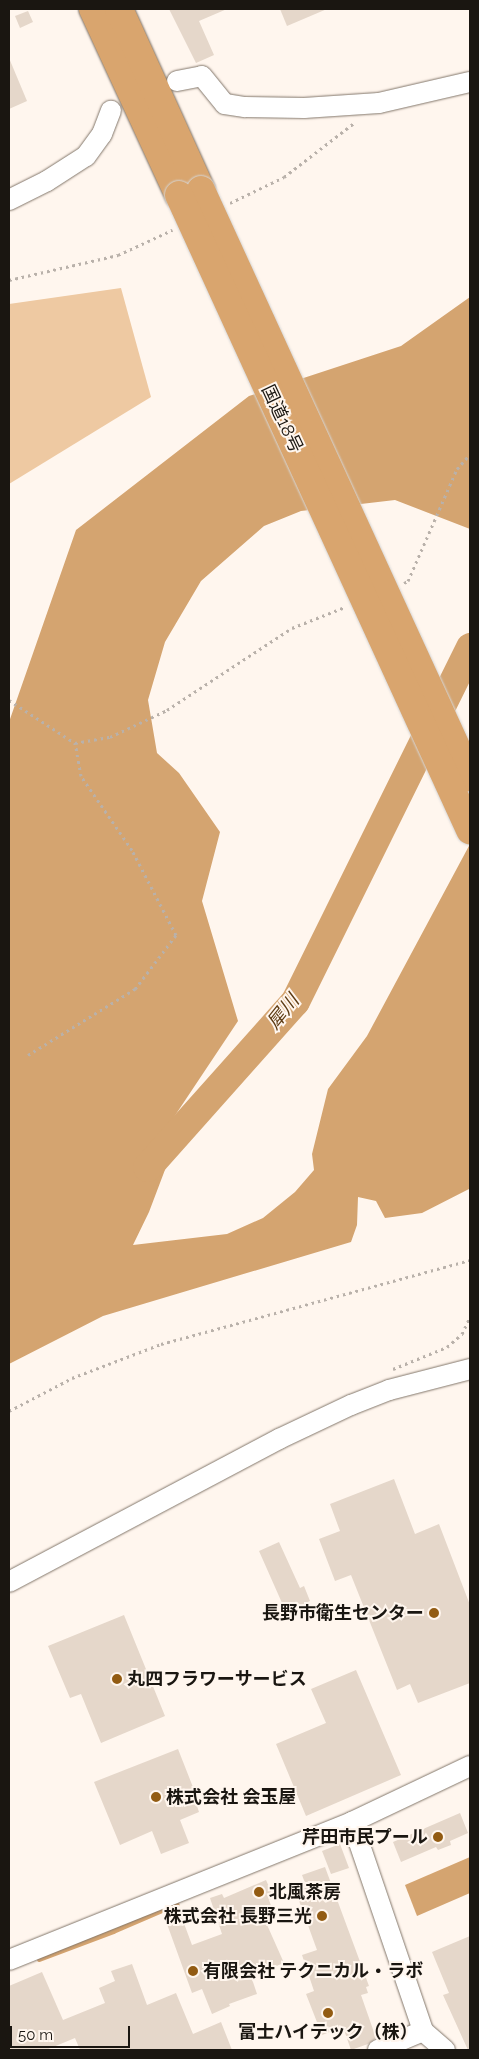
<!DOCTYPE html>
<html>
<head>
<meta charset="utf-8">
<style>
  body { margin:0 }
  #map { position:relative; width:479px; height:2059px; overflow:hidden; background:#fff6ee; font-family:Raleway,"Noto Sans JP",sans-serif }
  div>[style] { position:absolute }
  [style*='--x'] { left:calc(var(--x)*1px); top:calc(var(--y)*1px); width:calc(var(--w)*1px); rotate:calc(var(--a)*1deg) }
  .green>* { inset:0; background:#eec9a2 }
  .water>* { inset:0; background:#d4a470 }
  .stream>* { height:5px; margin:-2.5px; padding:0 2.5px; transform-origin:2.5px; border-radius:2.5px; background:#d4a470 }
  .river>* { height:29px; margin:-14.5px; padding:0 14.5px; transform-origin:14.5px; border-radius:14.5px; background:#d4a470 }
  .building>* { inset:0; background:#e5d7ca }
  .path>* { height:3px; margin-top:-1.5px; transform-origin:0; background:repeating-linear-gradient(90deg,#b9b1aa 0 2.5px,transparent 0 6.5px) }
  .roads { filter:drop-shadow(0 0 1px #83776b) drop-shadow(0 0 1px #83776b) }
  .minor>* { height:20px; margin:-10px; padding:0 10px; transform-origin:10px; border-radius:10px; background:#fff }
  .highway>* { height:28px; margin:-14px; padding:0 14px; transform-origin:14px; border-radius:14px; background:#d9a56e }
  .bridges { filter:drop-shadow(0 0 1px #d6d5d4) drop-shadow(0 0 1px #d6d5d4) }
  .highway-bridge>* { height:28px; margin:-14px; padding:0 14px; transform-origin:14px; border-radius:14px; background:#d9a56e }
  .dots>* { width:14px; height:14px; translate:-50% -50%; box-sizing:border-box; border:2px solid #fff6ee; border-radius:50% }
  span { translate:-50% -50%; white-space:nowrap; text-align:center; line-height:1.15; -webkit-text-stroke:4px #fff6ee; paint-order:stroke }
  .street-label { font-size:18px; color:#1a1611 }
  .poi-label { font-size:18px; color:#1a1611; font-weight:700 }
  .right { translate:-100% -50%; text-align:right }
  .left { translate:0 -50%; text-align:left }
  .water-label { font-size:19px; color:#5d3b13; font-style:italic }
  .frame { position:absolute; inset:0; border:10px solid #1a1611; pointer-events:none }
  .scale { position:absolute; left:10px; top:2026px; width:120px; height:22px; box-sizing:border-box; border:2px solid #1a1611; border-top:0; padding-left:6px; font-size:15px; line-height:18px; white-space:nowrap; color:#1a1611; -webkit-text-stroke:4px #fff6ee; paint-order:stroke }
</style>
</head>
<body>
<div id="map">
  <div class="green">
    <div style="clip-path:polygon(121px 288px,151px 397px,9px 484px,9px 304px)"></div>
  </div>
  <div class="water">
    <div style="clip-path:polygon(470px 297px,470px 529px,395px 500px,301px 511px,264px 526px,201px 581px,165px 642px,148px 700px,157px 753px,179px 773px,220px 832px,202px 901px,238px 1021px,172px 1120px,174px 1146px,149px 1212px,133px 1245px,227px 1234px,263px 1218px,295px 1192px,314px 1170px,312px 1154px,328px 1089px,367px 1036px,470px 844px,469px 1189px,422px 1213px,385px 1218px,376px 1201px,358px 1197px,357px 1225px,351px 1242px,103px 1316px,9px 1364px,9px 722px,76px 530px,249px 396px,401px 346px)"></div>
    <div style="clip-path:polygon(470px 1857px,470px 1893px,417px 1916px,405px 1885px)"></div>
  </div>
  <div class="stream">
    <div style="--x:39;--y:1959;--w:79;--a:-20.7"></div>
    <div style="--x:113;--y:1931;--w:69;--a:-23.2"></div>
  </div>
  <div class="river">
    <div style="--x:147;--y:1167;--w:222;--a:-48.3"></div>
    <div style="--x:295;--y:1001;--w:395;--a:-63.7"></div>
  </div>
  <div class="building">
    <div style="clip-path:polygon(169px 9px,227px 9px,199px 21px,214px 55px,196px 63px)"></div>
    <div style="clip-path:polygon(280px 9px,327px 9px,287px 26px)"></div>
    <div style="clip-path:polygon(28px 11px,33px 22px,20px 28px,15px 16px)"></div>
    <div style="clip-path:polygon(9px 58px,27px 101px,9px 109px)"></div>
    <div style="clip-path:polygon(394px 1479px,415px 1534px,439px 1524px,470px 1605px,470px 1683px,418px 1703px,410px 1684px,397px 1690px,351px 1575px,335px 1581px,319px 1539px,340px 1531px,330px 1504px)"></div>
    <div style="clip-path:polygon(279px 1542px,300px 1588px,304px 1586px,310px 1601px,286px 1612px,259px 1551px)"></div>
    <div style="clip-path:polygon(124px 1615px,165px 1716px,101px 1743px,81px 1694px,70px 1698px,48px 1646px)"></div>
    <div style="clip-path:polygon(356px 1670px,401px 1775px,306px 1816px,276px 1744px,326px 1723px,311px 1689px)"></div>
    <div style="clip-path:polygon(178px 1749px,200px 1805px,197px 1806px,199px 1812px,180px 1820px,189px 1843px,161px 1854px,152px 1831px,120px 1845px,94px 1782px)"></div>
    <div style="clip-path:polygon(460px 1813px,468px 1833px,450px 1841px,451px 1845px,438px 1850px,436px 1847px,401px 1862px,393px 1842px)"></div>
    <div style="clip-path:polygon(340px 1844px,349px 1868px,331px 1874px,322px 1851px)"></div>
    <div style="clip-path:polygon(325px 1867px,369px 1986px,366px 1987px,368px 1993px,361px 1995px,376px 2038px,368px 2044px,351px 2050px,343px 2027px,322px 2035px,306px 1994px,314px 1991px,302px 1955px,317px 1950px,294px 1887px,305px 1883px,302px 1875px)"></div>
    <div style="clip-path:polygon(266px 1880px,274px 1898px,269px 1900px,274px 1914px,264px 1918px,284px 1963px,251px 1976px,257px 1994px,229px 2004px,230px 2006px,212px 2014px,202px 1989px,192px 1993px,167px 1924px,182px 1918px,192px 1945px,222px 1934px,210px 1898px,222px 1894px,224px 1898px)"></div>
    <div style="clip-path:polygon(470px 1936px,470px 2050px,468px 2050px,443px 1995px,449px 1993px,432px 1952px)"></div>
    <div style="clip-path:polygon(132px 1964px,147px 2005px,176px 1993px,193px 2034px,221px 2022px,232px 2050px,80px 2050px,75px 2038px,46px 2050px,9px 2050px,9px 1986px,42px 1972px,63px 2020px,105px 2003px,99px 1988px,115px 1981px,111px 1971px)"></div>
  </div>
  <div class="path">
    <div style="--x:230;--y:203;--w:60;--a:-25.7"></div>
    <div style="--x:284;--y:177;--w:88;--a:-37.6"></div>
    <div style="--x:9;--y:280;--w:112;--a:-12.9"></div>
    <div style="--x:118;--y:255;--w:60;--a:-24.8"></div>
    <div style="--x:404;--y:583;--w:4;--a:-27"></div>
    <div style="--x:408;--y:581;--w:122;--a:-66.4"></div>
    <div style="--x:457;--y:469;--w:20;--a:-49"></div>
    <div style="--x:9;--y:700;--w:79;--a:33.1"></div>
    <div style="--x:75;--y:743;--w:36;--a:-10"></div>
    <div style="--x:110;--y:737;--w:63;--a:-25.3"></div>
    <div style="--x:167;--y:710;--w:149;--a:-33.3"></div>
    <div style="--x:292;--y:628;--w:57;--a:-21.6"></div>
    <div style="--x:28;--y:1055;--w:126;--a:-31.7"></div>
    <div style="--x:135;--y:989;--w:68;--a:-52.8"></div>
    <div style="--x:176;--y:935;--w:96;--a:-117.4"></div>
    <div style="--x:132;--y:850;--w:90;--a:-124.6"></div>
    <div style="--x:81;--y:776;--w:34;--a:-100"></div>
    <div style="--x:393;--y:1369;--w:58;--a:-22.2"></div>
    <div style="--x:447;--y:1347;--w:20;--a:-41"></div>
    <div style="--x:462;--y:1334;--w:19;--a:-65"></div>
    <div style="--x:9;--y:1411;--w:71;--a:-27.6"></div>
    <div style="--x:72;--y:1378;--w:95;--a:-20.9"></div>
    <div style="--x:161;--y:1344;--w:320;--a:-15.2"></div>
  </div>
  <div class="roads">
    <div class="minor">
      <div style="--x:177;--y:81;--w:25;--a:-11"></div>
      <div style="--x:202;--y:76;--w:36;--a:51"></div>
      <div style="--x:225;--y:104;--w:20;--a:9"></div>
      <div style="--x:245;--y:107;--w:59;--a:1"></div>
      <div style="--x:304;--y:108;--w:75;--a:-3.8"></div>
      <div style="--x:379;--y:103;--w:93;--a:-13"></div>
      <div style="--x:9;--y:200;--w:42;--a:-26.6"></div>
      <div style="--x:47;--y:181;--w:46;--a:-32.7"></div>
      <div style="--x:86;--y:156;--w:27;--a:-54"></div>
      <div style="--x:102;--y:134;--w:25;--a:-69"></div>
      <div style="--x:9;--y:1582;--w:306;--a:-27.9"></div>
      <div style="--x:279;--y:1439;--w:80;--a:-25.3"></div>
      <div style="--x:351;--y:1405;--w:41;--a:-21.5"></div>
      <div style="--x:389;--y:1390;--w:84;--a:-14.5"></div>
      <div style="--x:352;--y:1822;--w:221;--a:71.2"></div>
      <div style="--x:423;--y:2031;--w:49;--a:157.1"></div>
      <div style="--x:9;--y:1960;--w:370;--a:-21.9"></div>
      <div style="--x:352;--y:1822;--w:131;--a:-25.4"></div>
      <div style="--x:423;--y:2031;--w:29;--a:41"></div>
    </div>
    <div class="highway">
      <div style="--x:93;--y:9;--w:205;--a:65.2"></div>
      <div style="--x:119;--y:9;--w:199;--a:65.6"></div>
    </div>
  </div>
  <div class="bridges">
    <div class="highway-bridge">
      <div style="--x:201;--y:190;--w:646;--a:65.38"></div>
      <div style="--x:179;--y:195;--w:699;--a:65.38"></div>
    </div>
  </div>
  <div class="dots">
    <div style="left:434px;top:1613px;background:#925b12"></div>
    <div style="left:117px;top:1679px;background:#925b12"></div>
    <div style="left:156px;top:1797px;background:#925b12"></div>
    <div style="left:438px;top:1837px;background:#925b12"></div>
    <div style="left:259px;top:1892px;background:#925b12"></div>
    <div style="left:322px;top:1916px;background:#925b12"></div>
    <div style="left:193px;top:1971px;background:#925b12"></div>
    <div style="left:328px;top:2013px;background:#925b12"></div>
  </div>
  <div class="street-label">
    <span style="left:282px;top:419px;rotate:65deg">国道18号</span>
  </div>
  <div class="poi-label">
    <span class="right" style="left:424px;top:1613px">長野市衛生センター</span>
    <span class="left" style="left:127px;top:1679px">丸四フラワーサービス</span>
    <span class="left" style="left:166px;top:1797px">株式会社 会玉屋</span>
    <span class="right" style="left:428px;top:1837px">芹田市民プール</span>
    <span class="left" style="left:269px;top:1892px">北風茶房</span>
    <span class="right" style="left:312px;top:1916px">株式会社 長野三光</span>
    <span class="left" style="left:203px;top:1971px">有限会社 テクニカル・ラボ</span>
    <span style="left:328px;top:2032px">富士ハイテック（株）</span>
  </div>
  <div class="water-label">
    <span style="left:283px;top:1012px;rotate:-51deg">犀川</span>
  </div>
  <div class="frame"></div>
  <div class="scale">50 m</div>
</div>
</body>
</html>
